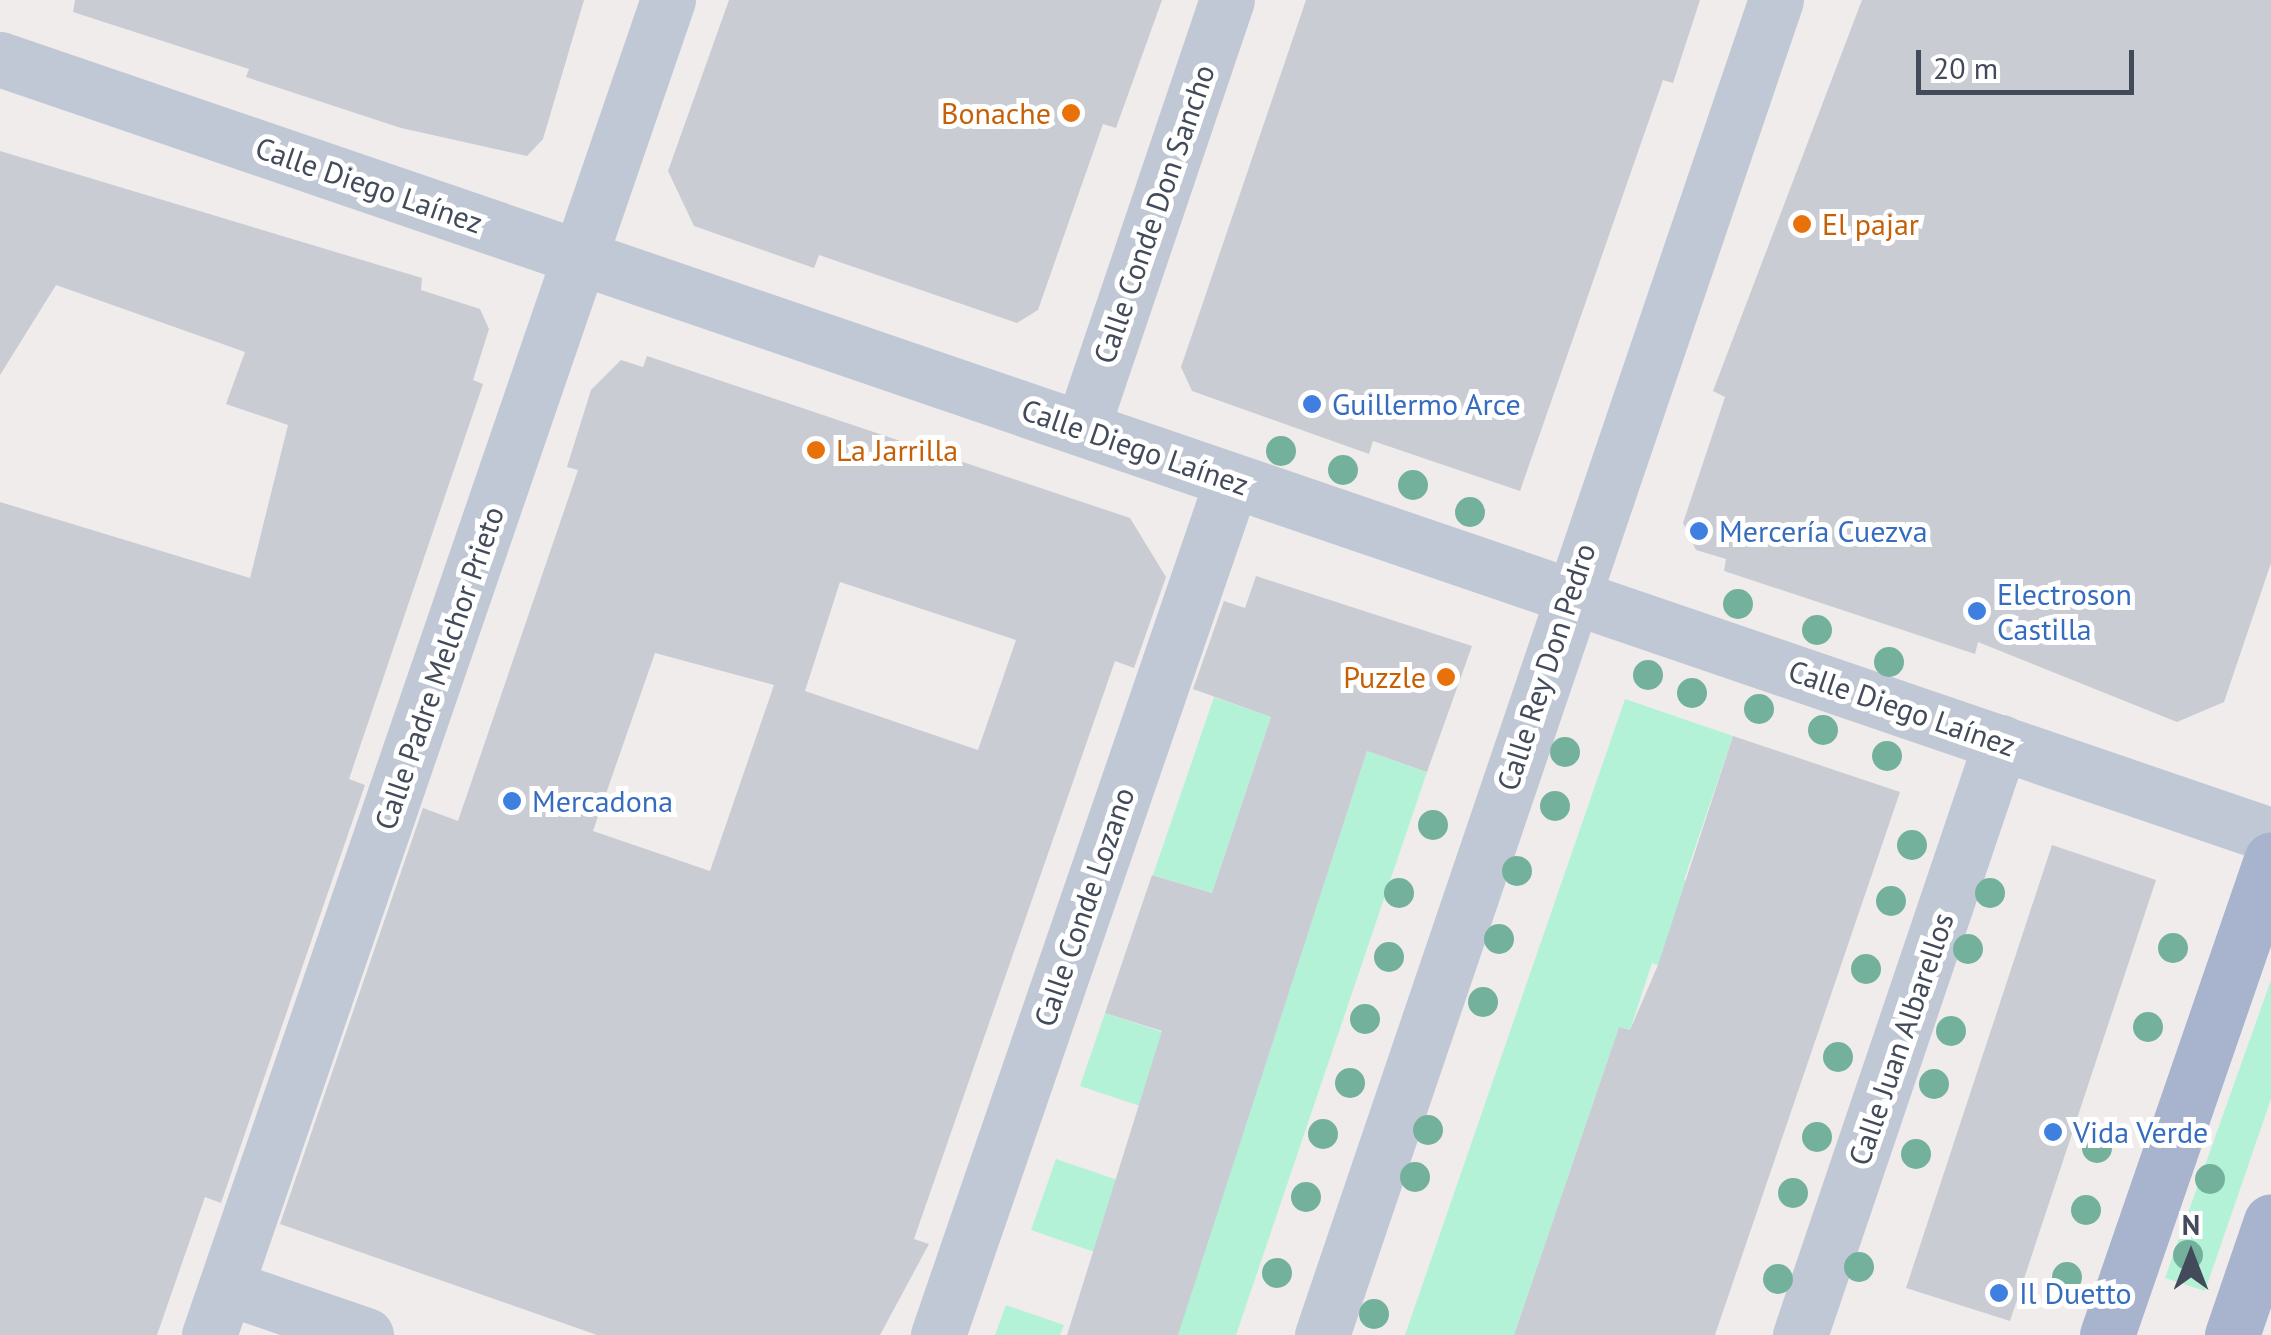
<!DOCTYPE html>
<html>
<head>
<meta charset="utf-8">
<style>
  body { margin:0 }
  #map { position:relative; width:2271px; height:1335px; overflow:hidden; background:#efeceb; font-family:"PT Sans",sans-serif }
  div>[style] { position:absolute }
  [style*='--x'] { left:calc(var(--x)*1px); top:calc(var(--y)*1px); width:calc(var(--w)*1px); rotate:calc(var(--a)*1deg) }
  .green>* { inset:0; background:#b4f2d8 }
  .building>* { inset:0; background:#caccd4 }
  .street>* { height:55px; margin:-27.5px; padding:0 27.5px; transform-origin:27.5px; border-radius:27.5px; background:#c0c8d5 }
  .primary>* { height:55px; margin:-27.5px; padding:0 27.5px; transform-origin:27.5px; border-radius:27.5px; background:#a8b4ce }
  .trees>* { width:30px; height:30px; margin:-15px; border-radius:50%; background:#74b19d }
  .dots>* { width:28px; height:28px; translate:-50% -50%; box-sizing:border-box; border:5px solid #fff; border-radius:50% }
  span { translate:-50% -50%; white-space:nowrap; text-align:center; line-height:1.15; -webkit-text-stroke:10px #fff; paint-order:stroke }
  .food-label { font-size:30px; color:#c56008 }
  .right { translate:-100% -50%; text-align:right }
  .left { translate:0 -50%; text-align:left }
  .street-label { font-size:30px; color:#434b5b }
  .shop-label { font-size:30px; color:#366cbe }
  .north { position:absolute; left:2141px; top:1205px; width:100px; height:100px; -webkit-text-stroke:8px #fff; paint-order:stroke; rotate:0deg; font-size:28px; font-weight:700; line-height:40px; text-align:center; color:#434b5b }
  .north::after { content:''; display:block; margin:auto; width:35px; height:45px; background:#434b5b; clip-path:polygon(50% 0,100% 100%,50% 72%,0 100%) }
  .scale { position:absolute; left:1916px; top:50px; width:218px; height:45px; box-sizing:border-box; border:5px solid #434b5b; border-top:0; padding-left:12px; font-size:30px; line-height:35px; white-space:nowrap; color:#434b5b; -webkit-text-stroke:8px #fff; paint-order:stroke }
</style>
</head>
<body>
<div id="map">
  <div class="green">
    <div style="clip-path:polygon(1214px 697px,1271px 717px,1212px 893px,1153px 875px)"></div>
    <div style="clip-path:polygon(1625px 699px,1733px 736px,1684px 880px,1700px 887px,1672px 970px,1652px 963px,1630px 1030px,1619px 1027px,1514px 1335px,1405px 1335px)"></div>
    <div style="clip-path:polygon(1367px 751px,1427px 772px,1236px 1335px,1177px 1335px)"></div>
    <div style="clip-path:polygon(2271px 980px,2271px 1099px,2205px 1291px,2165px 1278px)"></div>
    <div style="clip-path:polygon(1105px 1013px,1165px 1033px,1140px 1106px,1080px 1086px)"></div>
    <div style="clip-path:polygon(1056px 1159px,1147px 1190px,1123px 1262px,1031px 1230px)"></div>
    <div style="clip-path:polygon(1006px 1305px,1064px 1325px,1060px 1335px,995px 1335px)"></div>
  </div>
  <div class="building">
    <div style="clip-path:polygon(75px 0,584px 0,543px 139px,527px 156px,401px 128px,246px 77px,249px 69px,73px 12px)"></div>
    <div style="clip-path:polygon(729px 0,1162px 0,1116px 128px,1103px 124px,1038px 310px,1017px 323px,819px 255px,814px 268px,694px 226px,668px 171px)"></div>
    <div style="clip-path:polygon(1306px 0,1700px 0,1673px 83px,1663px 80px,1520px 491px,1373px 441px,1369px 454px,1192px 391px,1181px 367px)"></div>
    <div style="clip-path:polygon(1862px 0,2271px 0,2271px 563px,2224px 702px,2177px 722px,1978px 642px,1975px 654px,1724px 571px,1726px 559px,1696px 550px,1683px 523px,1725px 397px,1713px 391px)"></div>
    <div style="clip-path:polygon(0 151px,422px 278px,421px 290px,480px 309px,489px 329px,473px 380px,483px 384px,349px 779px,365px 785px,221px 1203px,205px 1197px,157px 1335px,0 1335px,0 502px,250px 578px,288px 425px,226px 404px,245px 352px,56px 285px,0 375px)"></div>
    <div style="clip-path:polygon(evenodd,647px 356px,1130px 518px,1166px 577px,1134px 668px,1115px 661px,914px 1239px,929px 1244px,880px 1335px,597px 1335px,280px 1224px,423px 808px,458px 821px,578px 470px,567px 467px,591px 390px,621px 360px,643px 367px,647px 356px,840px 582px,1016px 640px,978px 750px,805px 691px,840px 582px,647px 356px,655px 653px,774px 685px,710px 871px,593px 831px,655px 653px)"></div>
    <div style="clip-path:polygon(1256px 576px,1472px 646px,1427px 772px,1367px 751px,1178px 1335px,1067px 1335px,1162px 1031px,1105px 1013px,1152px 875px,1212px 893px,1271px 717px,1193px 689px,1224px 601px,1245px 608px)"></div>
    <div style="clip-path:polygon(1733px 736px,1900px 792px,1715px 1335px,1514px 1335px,1619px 1027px,1630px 1030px,1658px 965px)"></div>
    <div style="clip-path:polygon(2052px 845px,2156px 880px,2010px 1321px,1906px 1288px)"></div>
  </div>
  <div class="street">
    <div style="--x:0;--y:59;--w:2400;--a:18.87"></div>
    <div style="--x:1082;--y:428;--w:452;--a:-71.3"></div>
    <div style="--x:226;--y:1287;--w:148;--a:18.9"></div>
    <div style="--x:209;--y:1335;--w:1412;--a:-71.03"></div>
    <div style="--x:938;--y:1335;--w:904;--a:-71.02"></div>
    <div style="--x:1322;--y:1335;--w:1410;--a:-71.22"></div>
    <div style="--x:1800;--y:1335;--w:626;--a:-71.28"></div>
  </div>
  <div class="primary">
    <div style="--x:2107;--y:1335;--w:503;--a:-70.95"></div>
    <div style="--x:2232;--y:1335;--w:120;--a:-71.1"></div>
  </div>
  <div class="trees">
    <div style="left:1281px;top:451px"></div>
    <div style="left:1343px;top:470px"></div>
    <div style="left:1413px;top:485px"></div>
    <div style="left:1470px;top:512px"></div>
    <div style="left:1738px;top:604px"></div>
    <div style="left:1817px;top:630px"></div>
    <div style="left:1889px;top:662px"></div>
    <div style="left:1648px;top:675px"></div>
    <div style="left:1692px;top:693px"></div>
    <div style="left:1759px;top:709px"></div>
    <div style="left:1823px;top:730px"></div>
    <div style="left:1565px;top:752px"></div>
    <div style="left:1887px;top:756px"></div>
    <div style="left:1555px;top:806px"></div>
    <div style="left:1433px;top:825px"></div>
    <div style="left:1912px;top:845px"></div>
    <div style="left:1517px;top:871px"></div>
    <div style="left:1399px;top:893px"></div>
    <div style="left:1990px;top:893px"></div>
    <div style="left:1891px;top:901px"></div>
    <div style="left:1499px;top:939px"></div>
    <div style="left:2173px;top:948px"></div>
    <div style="left:1968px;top:949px"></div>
    <div style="left:1389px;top:957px"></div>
    <div style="left:1866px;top:969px"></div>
    <div style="left:1483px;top:1002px"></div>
    <div style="left:1365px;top:1019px"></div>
    <div style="left:2148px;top:1027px"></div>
    <div style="left:1951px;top:1031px"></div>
    <div style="left:1838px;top:1057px"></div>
    <div style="left:1350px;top:1083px"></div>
    <div style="left:1934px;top:1084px"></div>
    <div style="left:1428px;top:1130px"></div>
    <div style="left:1323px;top:1134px"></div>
    <div style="left:1817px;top:1137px"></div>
    <div style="left:2097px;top:1148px"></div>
    <div style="left:1916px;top:1154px"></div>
    <div style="left:1415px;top:1177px"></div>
    <div style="left:2210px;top:1179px"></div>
    <div style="left:1793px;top:1193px"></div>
    <div style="left:1306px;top:1197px"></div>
    <div style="left:2086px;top:1210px"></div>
    <div style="left:2188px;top:1255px"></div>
    <div style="left:1859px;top:1267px"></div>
    <div style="left:1277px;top:1273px"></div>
    <div style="left:2067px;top:1277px"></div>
    <div style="left:1778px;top:1279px"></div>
    <div style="left:1374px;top:1314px"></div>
  </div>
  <div class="dots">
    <div style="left:1071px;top:113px;background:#e8710a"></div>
    <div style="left:1802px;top:224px;background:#e8710a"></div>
    <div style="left:1312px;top:404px;background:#3f7fe0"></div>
    <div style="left:816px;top:450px;background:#e8710a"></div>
    <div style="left:1699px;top:531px;background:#3f7fe0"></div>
    <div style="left:1977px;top:611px;background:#3f7fe0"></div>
    <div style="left:1446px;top:677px;background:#e8710a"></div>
    <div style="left:512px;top:801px;background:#3f7fe0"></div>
    <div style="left:2053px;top:1132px;background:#3f7fe0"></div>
    <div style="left:1999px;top:1293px;background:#3f7fe0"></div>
  </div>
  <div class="food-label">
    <span class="right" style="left:1051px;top:113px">Bonache</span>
    <span class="left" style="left:1822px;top:224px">El pajar</span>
    <span class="left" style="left:836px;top:450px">La Jarrilla</span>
    <span class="right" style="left:1426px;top:677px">Puzzle</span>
  </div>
  <div class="street-label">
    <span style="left:369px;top:185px;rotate:19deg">Calle Diego Laínez</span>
    <span style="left:1154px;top:214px;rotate:-71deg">Calle Conde Don Sancho</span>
    <span style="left:1135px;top:447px;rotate:19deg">Calle Diego Laínez</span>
    <span style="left:1546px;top:667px;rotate:-72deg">Calle Rey Don Pedro</span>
    <span style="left:439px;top:668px;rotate:-71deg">Calle Padre Melchor Prieto</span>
    <span style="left:1902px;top:708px;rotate:19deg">Calle Diego Laínez</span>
    <span style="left:1084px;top:907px;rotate:-71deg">Calle Conde Lozano</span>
    <span style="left:1901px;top:1039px;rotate:-71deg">Calle Juan Albarellos</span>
  </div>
  <div class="shop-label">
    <span class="left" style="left:1332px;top:404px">Guillermo Arce</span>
    <span class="left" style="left:1719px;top:531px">Mercería Cuezva</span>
    <span class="left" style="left:1997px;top:611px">Electroson<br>Castilla</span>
    <span class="left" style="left:532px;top:801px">Mercadona</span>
    <span class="left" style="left:2073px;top:1132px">Vida Verde</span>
    <span class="left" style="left:2019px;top:1293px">Il Duetto</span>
  </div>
  <div class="north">N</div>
  <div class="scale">20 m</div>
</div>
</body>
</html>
